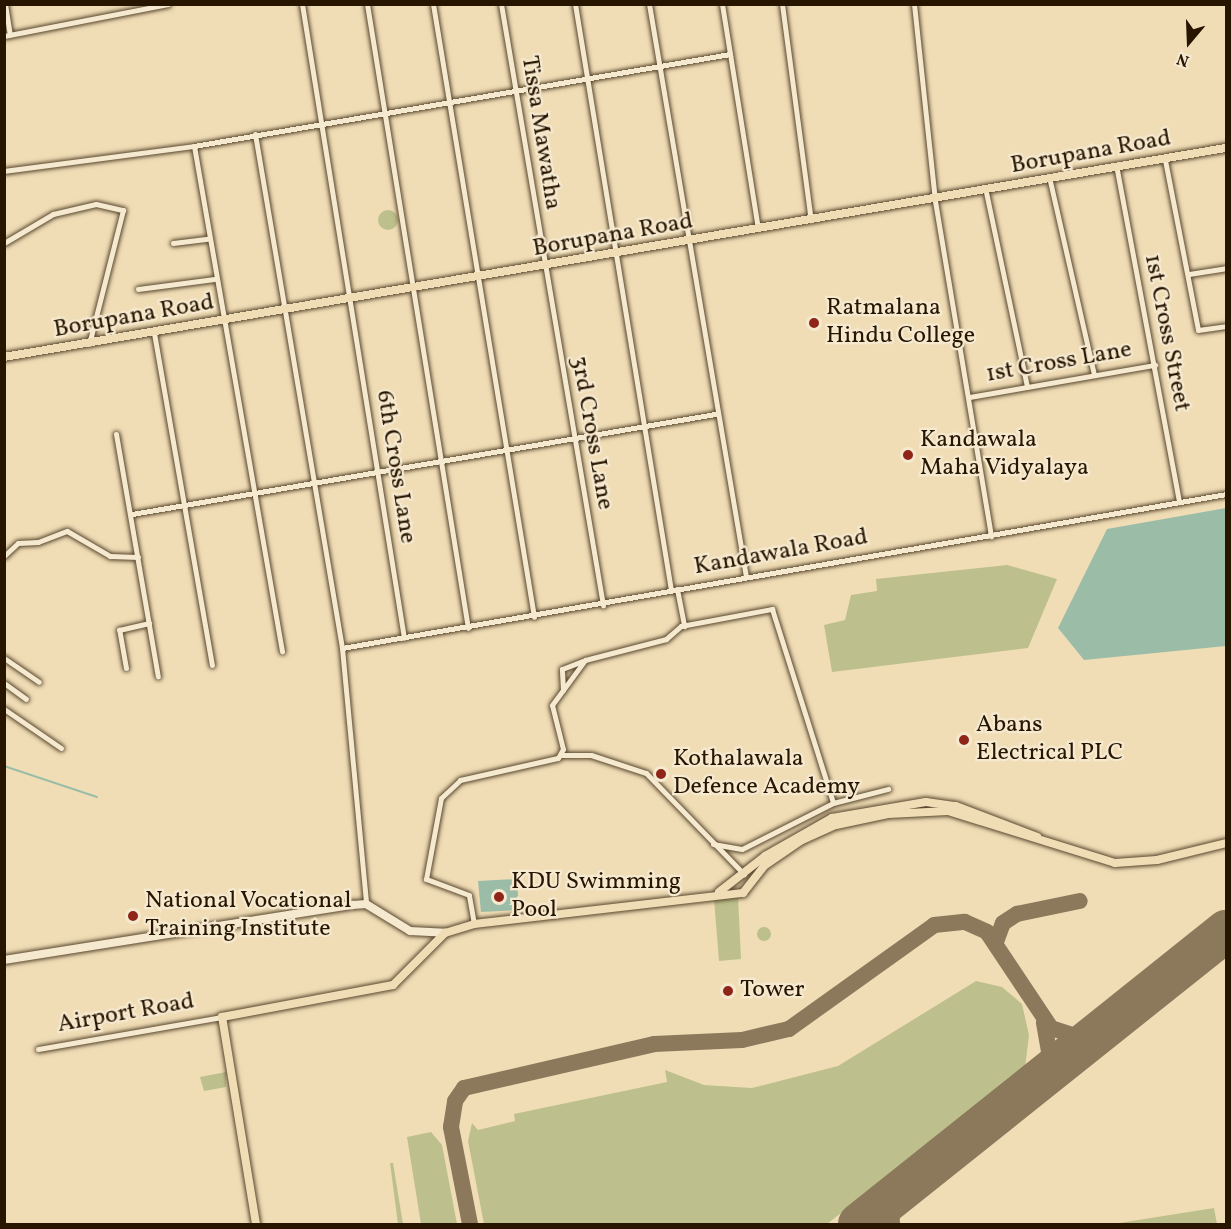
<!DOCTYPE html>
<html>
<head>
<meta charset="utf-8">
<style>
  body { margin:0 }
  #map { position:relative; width:1231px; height:1229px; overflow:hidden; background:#f0ddb6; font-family:Vollkorn,serif }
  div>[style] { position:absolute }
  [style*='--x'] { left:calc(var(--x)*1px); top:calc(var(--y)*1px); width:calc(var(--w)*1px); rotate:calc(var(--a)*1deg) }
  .green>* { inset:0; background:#bdc08c }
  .round { border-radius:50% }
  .water>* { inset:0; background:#9bbda8 }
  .stream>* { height:2px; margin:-1px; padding:0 1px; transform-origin:1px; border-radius:1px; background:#9bbda8 }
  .taxiway>* { height:16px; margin:-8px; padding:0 8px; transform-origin:8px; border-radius:8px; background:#8c795b }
  .runway>* { height:42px; margin:-21px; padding:0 21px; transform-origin:21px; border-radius:21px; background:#8c795b }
  .roads { filter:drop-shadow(0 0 2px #59472e) drop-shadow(0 0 2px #59472e) }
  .street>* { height:5px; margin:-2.5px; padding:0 2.5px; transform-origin:2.5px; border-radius:2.5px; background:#f5e9d0 }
  .secondary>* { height:8px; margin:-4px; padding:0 4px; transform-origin:4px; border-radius:4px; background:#f5e9d0 }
  .primary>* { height:8px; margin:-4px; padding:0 4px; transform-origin:4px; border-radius:4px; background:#f0ddb6 }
  .dots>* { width:16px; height:16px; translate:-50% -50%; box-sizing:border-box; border:3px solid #f5e9d0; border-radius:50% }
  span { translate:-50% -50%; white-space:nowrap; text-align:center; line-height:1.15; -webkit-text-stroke:4.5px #f5e9d0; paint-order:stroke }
  .street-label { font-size:24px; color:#271500 }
  .poi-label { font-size:24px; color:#271500 }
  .left { translate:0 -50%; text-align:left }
  .frame { position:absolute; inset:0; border:6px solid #271500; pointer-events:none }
  .north { position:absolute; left:1159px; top:12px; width:60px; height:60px; -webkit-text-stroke:4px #f5e9d0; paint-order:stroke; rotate:199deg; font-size:16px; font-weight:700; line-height:24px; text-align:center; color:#271500 }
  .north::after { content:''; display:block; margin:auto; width:21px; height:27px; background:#271500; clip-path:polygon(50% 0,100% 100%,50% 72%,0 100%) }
</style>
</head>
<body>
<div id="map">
  <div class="green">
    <div class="round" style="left:378px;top:210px;width:20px;height:20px"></div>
    <div style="clip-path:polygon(1007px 565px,1057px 579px,1028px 648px,832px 672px,824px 625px,845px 620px,851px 595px,877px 591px,876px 579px)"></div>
    <div style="clip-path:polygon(738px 896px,741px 959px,719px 961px,714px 899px)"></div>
    <div class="round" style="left:757px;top:927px;width:14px;height:14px"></div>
    <div style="clip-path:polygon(976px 981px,1002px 987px,1022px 1004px,1029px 1035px,1025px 1068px,827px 1224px,484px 1224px,468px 1141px,472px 1123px,478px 1130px,515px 1121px,514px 1114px,667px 1082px,665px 1070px,704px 1085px,752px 1088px,838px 1066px)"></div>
    <div style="clip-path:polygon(226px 1072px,226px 1087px,204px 1091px,200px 1077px)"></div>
    <div style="clip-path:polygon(431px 1132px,442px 1145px,457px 1224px,421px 1224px,407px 1137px)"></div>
    <div style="clip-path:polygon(390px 1163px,393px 1163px,403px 1224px,398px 1224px)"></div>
    <div style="clip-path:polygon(1214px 1208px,1217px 1224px,1119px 1223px)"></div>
  </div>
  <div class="water">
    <div style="clip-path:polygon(1226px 508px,1226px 646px,1084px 660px,1058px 628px,1107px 529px)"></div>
    <div style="clip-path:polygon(517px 879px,519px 910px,481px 912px,478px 881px)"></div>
  </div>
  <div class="stream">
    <div style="--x:4;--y:766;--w:98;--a:18.4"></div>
  </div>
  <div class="taxiway">
    <div style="--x:996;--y:942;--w:20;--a:-70"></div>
    <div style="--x:1003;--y:923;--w:17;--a:-33"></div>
    <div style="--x:1017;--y:914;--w:64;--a:-11.7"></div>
    <div style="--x:1033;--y:1086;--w:34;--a:-60"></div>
    <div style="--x:1050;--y:1057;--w:35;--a:-100"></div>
    <div style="--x:470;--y:1224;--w:99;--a:-101.1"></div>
    <div style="--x:451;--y:1127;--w:26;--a:-81"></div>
    <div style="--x:455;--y:1101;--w:16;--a:-55"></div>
    <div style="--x:464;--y:1088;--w:195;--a:-13"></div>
    <div style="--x:654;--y:1044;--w:88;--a:-2.6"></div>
    <div style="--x:742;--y:1040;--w:48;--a:-13.2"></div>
    <div style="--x:789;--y:1029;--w:178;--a:-35.6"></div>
    <div style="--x:934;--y:925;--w:31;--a:-6"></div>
    <div style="--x:965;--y:922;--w:24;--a:24"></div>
    <div style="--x:987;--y:932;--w:115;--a:56.3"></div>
    <div style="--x:1051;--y:1028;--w:32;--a:18"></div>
    <div style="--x:1081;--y:1038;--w:27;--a:-24"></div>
    <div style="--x:860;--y:1224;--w:16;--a:-14"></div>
    <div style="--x:876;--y:1220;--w:14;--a:17"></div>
    <div style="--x:892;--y:1224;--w:17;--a:-93"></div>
    <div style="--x:891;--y:1207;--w:17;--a:-59"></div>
  </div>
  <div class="runway">
    <div style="--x:859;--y:1224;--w:470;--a:-38.6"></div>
  </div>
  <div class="roads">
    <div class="street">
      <div style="--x:5;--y:4;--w:31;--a:81"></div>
      <div style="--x:302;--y:4;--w:642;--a:80.86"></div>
      <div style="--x:367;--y:4;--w:632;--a:80.81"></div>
      <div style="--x:433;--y:4;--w:621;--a:80.64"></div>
      <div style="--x:501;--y:4;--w:610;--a:80.37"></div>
      <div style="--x:575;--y:4;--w:594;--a:80.7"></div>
      <div style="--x:649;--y:4;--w:581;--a:80.39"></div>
      <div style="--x:722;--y:4;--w:227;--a:80.9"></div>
      <div style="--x:782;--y:4;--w:218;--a:82.4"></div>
      <div style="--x:914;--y:4;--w:198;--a:83.9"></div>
      <div style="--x:935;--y:201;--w:340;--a:80.5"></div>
      <div style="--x:4;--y:36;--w:167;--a:-11"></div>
      <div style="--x:255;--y:134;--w:521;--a:80.39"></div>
      <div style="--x:342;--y:648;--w:257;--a:84.6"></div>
      <div style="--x:194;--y:146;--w:513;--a:80.12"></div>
      <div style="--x:1165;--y:160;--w:173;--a:79"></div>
      <div style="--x:1198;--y:330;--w:28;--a:-8"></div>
      <div style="--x:1117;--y:170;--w:338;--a:79.4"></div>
      <div style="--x:4;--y:171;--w:192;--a:-7.5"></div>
      <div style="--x:194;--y:146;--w:544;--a:-9.74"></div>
      <div style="--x:1050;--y:181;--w:199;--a:77.2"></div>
      <div style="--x:986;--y:192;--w:199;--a:78.1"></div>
      <div style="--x:4;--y:243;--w:57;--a:-30.6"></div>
      <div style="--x:53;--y:214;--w:44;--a:-13.1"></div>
      <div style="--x:96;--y:204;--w:28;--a:13"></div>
      <div style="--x:123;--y:210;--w:138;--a:104.2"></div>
      <div style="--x:173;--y:243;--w:35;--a:-7"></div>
      <div style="--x:1189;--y:274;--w:37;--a:-9"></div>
      <div style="--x:138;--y:289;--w:77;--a:-7.5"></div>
      <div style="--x:154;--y:333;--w:337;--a:80.1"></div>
      <div style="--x:969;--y:397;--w:189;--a:-9.8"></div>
      <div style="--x:116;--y:434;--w:246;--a:80.2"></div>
      <div style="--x:132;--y:514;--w:592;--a:-9.73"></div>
      <div style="--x:4;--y:556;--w:19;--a:-43"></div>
      <div style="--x:18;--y:543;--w:20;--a:-3"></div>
      <div style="--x:38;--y:542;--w:31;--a:-21"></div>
      <div style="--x:67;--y:531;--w:50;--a:30.2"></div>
      <div style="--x:110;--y:556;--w:28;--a:2"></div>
      <div style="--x:677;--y:589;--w:38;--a:79"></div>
      <div style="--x:342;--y:648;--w:897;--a:-9.88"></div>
      <div style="--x:4;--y:658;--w:42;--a:34.4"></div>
      <div style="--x:126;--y:668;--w:39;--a:-100"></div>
      <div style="--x:119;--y:630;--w:31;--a:-13"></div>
      <div style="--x:4;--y:683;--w:27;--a:36"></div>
      <div style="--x:563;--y:690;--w:21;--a:-93"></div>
      <div style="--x:562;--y:669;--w:22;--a:-21"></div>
      <div style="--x:4;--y:709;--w:69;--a:34.4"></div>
      <div style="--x:561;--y:755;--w:30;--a:0"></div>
      <div style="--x:591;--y:755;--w:58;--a:18.1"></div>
      <div style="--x:646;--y:773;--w:141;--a:45.9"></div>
      <div style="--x:713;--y:844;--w:29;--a:10"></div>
      <div style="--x:742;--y:849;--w:102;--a:-26.8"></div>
      <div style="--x:833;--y:803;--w:57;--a:-14.3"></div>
      <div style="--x:474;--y:924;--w:29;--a:-100"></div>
      <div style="--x:469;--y:895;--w:46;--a:-159.6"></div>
      <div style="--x:426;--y:879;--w:82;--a:-79.5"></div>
      <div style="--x:441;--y:798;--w:26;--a:-43"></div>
      <div style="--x:460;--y:780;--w:100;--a:-12.7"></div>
      <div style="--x:558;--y:758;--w:10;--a:-61"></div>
      <div style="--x:563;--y:749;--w:45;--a:-104"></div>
      <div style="--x:552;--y:705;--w:56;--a:-53.7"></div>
      <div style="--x:585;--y:660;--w:84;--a:-14.5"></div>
      <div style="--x:666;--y:639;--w:20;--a:-41"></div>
      <div style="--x:681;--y:626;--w:93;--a:-10.6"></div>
      <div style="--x:772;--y:609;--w:203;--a:72.5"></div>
      <div style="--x:38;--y:1049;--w:187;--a:-9.9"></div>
    </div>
    <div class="secondary">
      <div style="--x:4;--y:960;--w:353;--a:-9"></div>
      <div style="--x:353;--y:905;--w:13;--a:-4"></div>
      <div style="--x:366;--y:904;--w:52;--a:31.5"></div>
      <div style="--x:410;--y:931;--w:35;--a:3"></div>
    </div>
    <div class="primary">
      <div style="--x:4;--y:357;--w:1240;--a:-9.71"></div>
      <div style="--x:719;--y:892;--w:58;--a:-38"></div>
      <div style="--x:765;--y:856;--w:77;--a:-29.6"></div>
      <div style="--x:832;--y:818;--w:95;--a:-9.7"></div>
      <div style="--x:926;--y:802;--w:30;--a:8"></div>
      <div style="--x:956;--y:806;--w:87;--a:20.9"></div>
      <div style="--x:256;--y:1224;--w:210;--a:-99.3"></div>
      <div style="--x:222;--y:1017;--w:174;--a:-10.6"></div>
      <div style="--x:393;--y:985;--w:74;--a:-45"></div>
      <div style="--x:445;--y:933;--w:30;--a:-17"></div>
      <div style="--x:474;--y:924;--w:271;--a:-6.6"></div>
      <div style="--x:743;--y:893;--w:34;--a:-52"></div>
      <div style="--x:764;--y:866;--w:46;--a:-34.4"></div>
      <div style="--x:802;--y:840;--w:37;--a:-24"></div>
      <div style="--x:836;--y:825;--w:53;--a:-11.9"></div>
      <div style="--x:888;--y:814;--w:60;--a:-2.9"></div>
      <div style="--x:948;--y:811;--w:175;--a:17.3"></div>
      <div style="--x:1115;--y:863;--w:42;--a:-4.1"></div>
      <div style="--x:1157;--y:860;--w:71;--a:-13.8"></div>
    </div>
  </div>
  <div class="dots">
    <div style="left:814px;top:323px;background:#8f2418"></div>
    <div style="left:908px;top:455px;background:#8f2418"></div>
    <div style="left:964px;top:740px;background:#8f2418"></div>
    <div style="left:661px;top:774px;background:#8f2418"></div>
    <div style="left:499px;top:897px;background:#8f2418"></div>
    <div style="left:133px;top:916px;background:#8f2418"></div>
    <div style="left:728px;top:991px;background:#8f2418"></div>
  </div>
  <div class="street-label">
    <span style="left:540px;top:133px;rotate:81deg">Tissa Mawatha</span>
    <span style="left:1091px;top:153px;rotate:-10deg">Borupana Road</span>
    <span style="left:613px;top:236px;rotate:-10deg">Borupana Road</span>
    <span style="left:134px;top:317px;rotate:-10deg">Borupana Road</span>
    <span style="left:1166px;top:333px;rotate:79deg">1st Cross Street</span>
    <span style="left:1059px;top:363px;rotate:-10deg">1st Cross Lane</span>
    <span style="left:591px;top:433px;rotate:80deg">3rd Cross Lane</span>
    <span style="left:395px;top:467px;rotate:81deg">6th Cross Lane</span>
    <span style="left:781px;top:553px;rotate:-10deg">Kandawala Road</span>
    <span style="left:126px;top:1014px;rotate:-10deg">Airport Road</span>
  </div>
  <div class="poi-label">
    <span class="left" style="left:826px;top:323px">Ratmalana<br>Hindu College</span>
    <span class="left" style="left:920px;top:455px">Kandawala<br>Maha Vidyalaya</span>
    <span class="left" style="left:976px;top:740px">Abans<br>Electrical PLC</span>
    <span class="left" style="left:673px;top:774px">Kothalawala<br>Defence Academy</span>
    <span class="left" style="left:511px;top:897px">KDU Swimming<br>Pool</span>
    <span class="left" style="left:145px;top:916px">National Vocational<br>Training Institute</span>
    <span class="left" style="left:740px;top:991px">Tower</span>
  </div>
  <div class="frame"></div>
  <div class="north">N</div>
</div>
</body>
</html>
